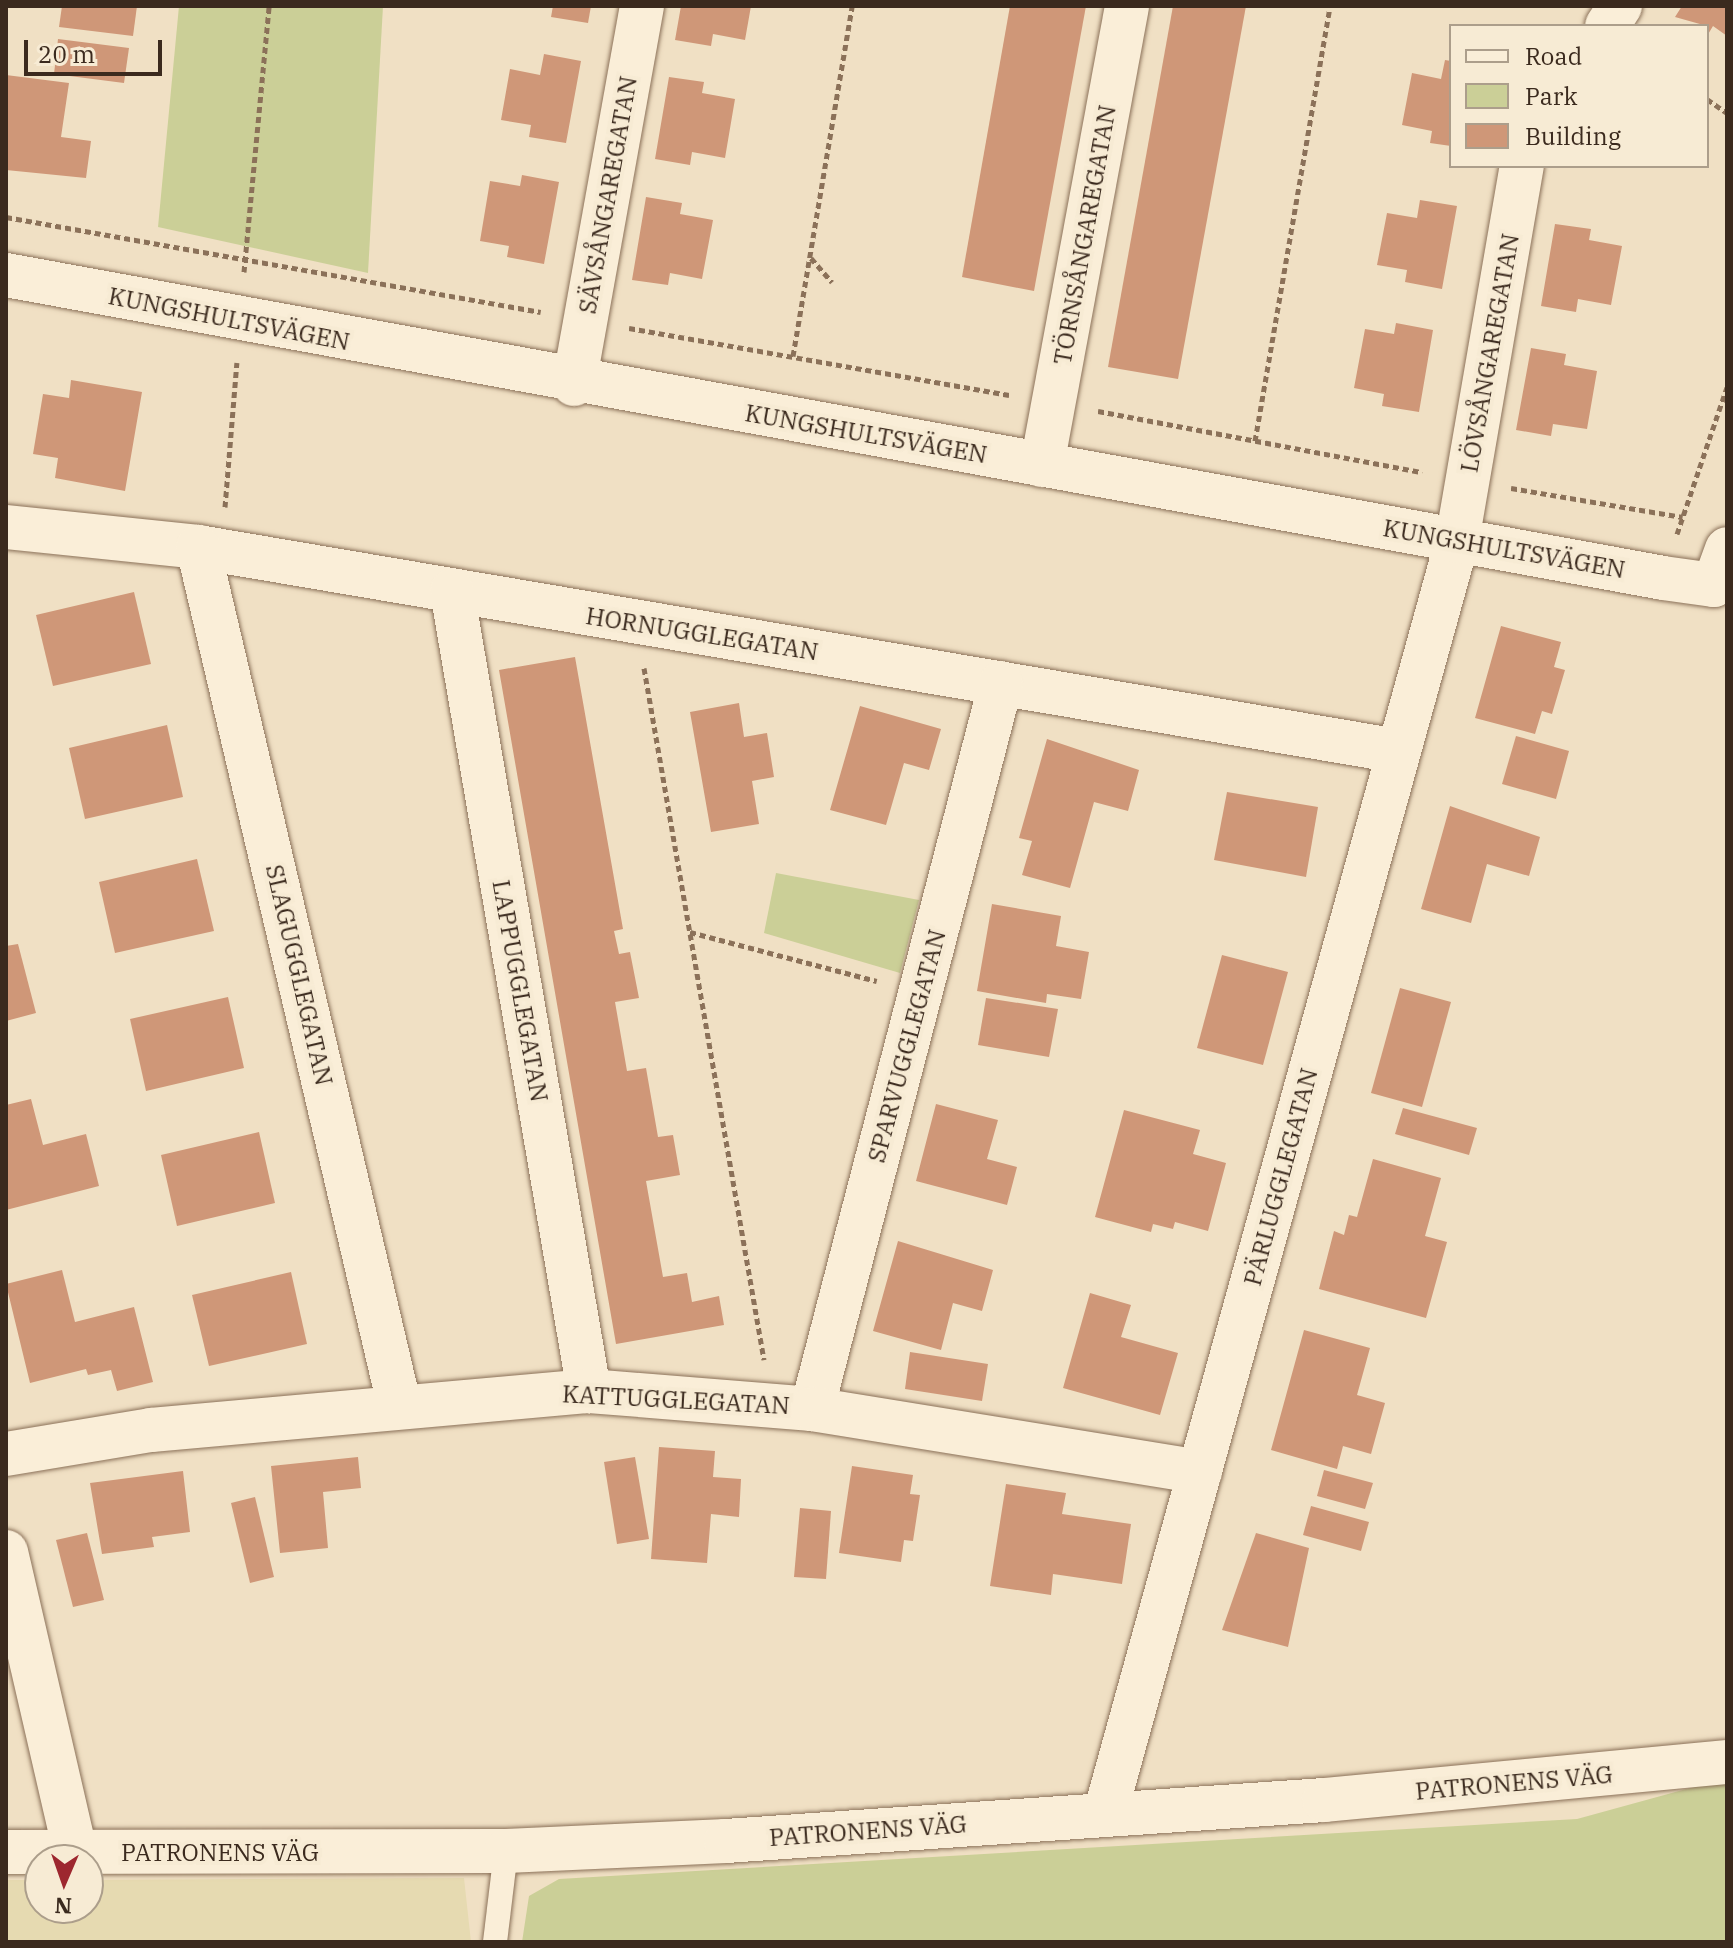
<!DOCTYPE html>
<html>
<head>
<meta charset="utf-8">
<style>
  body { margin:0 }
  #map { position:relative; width:1733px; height:1948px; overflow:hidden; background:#f0e0c4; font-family:"IBM Plex Serif",serif }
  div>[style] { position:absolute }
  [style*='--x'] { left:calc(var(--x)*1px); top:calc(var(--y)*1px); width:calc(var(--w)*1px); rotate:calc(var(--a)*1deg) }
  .farmland>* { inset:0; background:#e6dab1 }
  .green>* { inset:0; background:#cbcf97 }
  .building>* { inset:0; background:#cf9778 }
  .path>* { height:5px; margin-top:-2.5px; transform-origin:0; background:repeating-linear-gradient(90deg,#8b7159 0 6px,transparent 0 10px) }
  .roads { filter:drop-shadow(0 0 2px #8b7159) drop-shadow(0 0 2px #8b7159) }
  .service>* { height:24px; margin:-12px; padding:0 12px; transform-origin:12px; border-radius:12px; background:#faeed8 }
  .minor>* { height:44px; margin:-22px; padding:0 22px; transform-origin:22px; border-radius:22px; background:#faeed8 }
  .tertiary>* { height:44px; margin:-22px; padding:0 22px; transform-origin:22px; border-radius:22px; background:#faeed8 }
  span { translate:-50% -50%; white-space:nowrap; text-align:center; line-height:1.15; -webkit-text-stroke:8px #f7ebd4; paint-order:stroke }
  .street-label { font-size:24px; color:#3b2a1e }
  .frame { position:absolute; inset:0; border:8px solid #3b2a1e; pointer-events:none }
  .legend { position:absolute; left:1449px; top:24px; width:260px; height:144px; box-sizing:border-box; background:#f7ebd4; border:2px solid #ac9e8b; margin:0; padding:10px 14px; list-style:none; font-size:24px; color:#3b2a1e }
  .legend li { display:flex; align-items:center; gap:16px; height:40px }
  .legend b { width:40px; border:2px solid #ac9e8b }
  .north { position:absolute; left:24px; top:1844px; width:80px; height:80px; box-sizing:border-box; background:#f7ebd4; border:2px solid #ac9e8b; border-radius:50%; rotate:182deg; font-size:22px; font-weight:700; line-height:32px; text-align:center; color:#3b2a1e }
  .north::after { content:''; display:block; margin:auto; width:28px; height:36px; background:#9d272f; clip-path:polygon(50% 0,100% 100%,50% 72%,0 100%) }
  .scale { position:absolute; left:24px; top:40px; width:138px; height:36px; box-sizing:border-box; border:4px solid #3b2a1e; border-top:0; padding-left:10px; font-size:24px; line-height:28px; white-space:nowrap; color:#3b2a1e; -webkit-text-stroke:6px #f7ebd4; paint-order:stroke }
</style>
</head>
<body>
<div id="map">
  <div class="farmland">
    <div style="clip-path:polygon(464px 1878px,471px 1942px,6px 1942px,6px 1880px,40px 1880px,40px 1908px,88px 1908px,88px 1880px)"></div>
  </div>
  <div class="green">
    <div style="clip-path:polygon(179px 6px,383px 6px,368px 273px,158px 227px)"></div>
    <div style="clip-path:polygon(776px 873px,919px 900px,900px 973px,764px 933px)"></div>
    <div style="clip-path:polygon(1719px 1780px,1727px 1782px,1727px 1942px,522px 1942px,529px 1896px,559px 1879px,1577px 1819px)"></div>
  </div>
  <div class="building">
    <div style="clip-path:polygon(62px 6px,137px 6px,133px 36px,59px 27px)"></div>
    <div style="clip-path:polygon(553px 6px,591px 6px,588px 23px,551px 17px)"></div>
    <div style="clip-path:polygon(681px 6px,751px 6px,745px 40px,713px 34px,711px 46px,675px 40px)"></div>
    <div style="clip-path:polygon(1010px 6px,1086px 6px,1034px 291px,962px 277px)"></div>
    <div style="clip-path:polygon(1173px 6px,1246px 6px,1178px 379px,1108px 367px)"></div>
    <div style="clip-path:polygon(1682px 6px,1727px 6px,1727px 36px,1713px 26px,1707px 36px,1707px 26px,1675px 17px)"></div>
    <div style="clip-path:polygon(58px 39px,129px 48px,124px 83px,54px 74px)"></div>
    <div style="clip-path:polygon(544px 54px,581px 61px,566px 143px,529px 137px,531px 125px,501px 120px,510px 69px,540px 75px)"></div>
    <div style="clip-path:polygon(1445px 60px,1451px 61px,1451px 146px,1430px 143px,1432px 131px,1402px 125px,1412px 73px,1441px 79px)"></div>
    <div style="clip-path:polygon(6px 75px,69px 83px,61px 137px,91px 141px,86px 178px,6px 170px)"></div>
    <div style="clip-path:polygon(669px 77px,704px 82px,702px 93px,735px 99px,725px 158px,692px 152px,690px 165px,655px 159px)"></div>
    <div style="clip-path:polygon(522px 175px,559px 182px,544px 264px,507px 257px,509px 246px,480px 241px,490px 181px,520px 186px)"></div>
    <div style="clip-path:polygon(646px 197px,682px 203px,680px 214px,713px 220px,702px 279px,670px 273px,668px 285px,632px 280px)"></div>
    <div style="clip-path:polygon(1420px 200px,1457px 206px,1442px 289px,1405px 282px,1407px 270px,1377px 265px,1387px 213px,1417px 218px)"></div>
    <div style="clip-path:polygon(1555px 224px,1591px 229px,1589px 240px,1622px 246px,1611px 305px,1578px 299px,1576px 312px,1541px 306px)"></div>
    <div style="clip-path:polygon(1396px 323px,1433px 330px,1419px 412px,1382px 406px,1384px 394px,1354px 388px,1365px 329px,1394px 334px)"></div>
    <div style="clip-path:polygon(1531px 348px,1566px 354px,1564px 365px,1597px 371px,1587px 429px,1553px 424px,1551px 436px,1516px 430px)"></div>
    <div style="clip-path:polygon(71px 380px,142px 392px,125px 491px,55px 478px,58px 458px,33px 454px,43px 394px,69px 398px)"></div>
    <div style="clip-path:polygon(134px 592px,151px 664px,53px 686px,36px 615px)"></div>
    <div style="clip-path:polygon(1501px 626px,1561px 642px,1554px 667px,1565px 670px,1552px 714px,1542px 711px,1535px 734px,1475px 718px)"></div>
    <div style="clip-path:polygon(575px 657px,623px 929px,614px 931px,619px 954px,630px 952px,639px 998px,615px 1002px,627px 1071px,646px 1068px,658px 1137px,673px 1135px,680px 1175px,646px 1181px,663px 1277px,687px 1273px,692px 1302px,719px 1296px,724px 1325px,616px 1344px,499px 670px)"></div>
    <div style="clip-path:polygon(739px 703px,744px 737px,767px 733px,774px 777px,752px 781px,759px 824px,711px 832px,690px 712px)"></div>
    <div style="clip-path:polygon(860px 706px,941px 729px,929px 770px,904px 763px,886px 825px,830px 810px)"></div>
    <div style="clip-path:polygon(167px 725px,183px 797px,85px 819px,69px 748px)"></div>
    <div style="clip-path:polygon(1516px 736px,1569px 751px,1556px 799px,1502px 784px)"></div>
    <div style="clip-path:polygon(1047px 739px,1139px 770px,1128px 811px,1094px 802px,1070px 888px,1022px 875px,1032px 841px,1019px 838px)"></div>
    <div style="clip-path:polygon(1227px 792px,1318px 807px,1306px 877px,1214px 860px)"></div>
    <div style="clip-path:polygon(1450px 806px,1540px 837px,1529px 876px,1487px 864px,1471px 923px,1421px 909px)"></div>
    <div style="clip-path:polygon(197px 859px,214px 931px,115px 953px,99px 882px)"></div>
    <div style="clip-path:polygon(992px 904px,1061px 916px,1056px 946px,1089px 952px,1081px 999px,1047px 994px,1046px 1003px,977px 991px)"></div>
    <div style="clip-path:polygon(18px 944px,36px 1013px,6px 1021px,6px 946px)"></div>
    <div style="clip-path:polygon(1222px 955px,1288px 972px,1263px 1065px,1197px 1048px)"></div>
    <div style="clip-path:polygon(1400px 988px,1451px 1002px,1422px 1107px,1371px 1093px)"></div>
    <div style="clip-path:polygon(228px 997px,244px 1068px,146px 1091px,130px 1019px)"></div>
    <div style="clip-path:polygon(986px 998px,1058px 1009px,1049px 1057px,978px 1045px)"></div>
    <div style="clip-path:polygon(31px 1099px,43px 1145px,86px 1134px,99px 1186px,6px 1210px,6px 1105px)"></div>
    <div style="clip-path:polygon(936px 1104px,998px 1120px,987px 1159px,1017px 1167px,1007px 1205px,916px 1181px)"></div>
    <div style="clip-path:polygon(1403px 1108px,1477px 1128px,1469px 1155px,1395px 1134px)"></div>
    <div style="clip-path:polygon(1124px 1110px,1200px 1130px,1193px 1154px,1226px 1163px,1208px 1231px,1175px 1222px,1173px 1229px,1153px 1224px,1151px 1232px,1095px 1217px)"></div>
    <div style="clip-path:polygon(259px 1132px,275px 1203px,177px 1226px,161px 1155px)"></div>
    <div style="clip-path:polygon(1373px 1159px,1441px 1178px,1425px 1236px,1447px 1242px,1426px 1318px,1319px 1289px,1334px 1231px,1344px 1235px,1349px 1215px,1357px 1217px)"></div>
    <div style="clip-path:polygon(898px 1241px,993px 1270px,982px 1311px,953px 1303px,941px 1350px,873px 1331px)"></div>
    <div style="clip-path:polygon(62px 1270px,75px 1322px,134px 1307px,153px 1382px,117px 1391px,111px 1370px,88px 1375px,86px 1369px,30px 1383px,6px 1284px)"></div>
    <div style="clip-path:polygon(291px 1272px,307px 1344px,209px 1366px,192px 1295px)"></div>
    <div style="clip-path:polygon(1090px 1293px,1131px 1305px,1121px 1337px,1178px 1353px,1160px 1415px,1063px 1388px)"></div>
    <div style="clip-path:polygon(1304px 1330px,1370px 1348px,1357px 1395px,1385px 1403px,1371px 1454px,1343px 1446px,1337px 1469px,1271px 1450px)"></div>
    <div style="clip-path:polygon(910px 1352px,988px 1364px,982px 1401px,905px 1389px)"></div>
    <div style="clip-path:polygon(659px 1447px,715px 1451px,713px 1477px,741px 1479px,739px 1517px,711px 1514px,707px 1563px,651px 1559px)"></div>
    <div style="clip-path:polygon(358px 1457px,361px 1488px,323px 1492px,328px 1548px,280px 1553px,271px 1466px)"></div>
    <div style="clip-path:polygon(635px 1457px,649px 1539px,617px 1544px,604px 1462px)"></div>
    <div style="clip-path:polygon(852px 1466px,913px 1475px,910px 1494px,920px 1495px,913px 1541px,904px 1540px,901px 1562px,839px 1553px)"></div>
    <div style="clip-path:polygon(1324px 1470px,1373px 1483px,1365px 1509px,1317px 1496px)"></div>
    <div style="clip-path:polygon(183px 1471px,190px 1532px,152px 1537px,154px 1547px,102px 1554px,90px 1483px)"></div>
    <div style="clip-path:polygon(1006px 1484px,1066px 1493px,1062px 1514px,1131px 1524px,1122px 1584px,1053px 1574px,1051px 1595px,990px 1586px)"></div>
    <div style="clip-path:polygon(255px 1497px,274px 1577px,250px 1583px,231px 1503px)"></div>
    <div style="clip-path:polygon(1311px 1506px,1369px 1522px,1361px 1551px,1303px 1535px)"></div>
    <div style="clip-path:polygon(800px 1508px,831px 1511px,826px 1579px,794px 1577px)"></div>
    <div style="clip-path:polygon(87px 1533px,104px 1600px,73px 1607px,56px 1540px)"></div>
    <div style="clip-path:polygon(1256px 1533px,1309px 1548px,1288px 1647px,1222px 1630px)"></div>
  </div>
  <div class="path">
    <div style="--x:1707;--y:99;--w:24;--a:35"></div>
    <div style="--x:6;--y:217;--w:543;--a:10.07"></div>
    <div style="--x:811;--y:258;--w:32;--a:49"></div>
    <div style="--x:244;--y:272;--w:267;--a:-84.6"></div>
    <div style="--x:629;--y:328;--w:386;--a:10"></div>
    <div style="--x:793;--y:356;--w:355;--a:-80.4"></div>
    <div style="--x:1098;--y:411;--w:330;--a:10.7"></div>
    <div style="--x:1255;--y:441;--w:441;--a:-80.2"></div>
    <div style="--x:1511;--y:488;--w:174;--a:9.6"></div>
    <div style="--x:225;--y:507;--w:145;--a:-85.3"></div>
    <div style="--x:1677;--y:534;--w:155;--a:-71.2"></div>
    <div style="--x:644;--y:668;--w:702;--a:80.16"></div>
    <div style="--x:690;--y:932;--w:193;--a:14.7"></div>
  </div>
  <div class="roads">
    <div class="service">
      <div style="--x:495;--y:1942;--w:92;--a:-83.1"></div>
    </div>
    <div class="minor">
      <div style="--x:1607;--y:26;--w:24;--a:-57"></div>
      <div style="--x:574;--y:384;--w:384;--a:-79.8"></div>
      <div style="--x:1042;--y:465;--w:467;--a:-79.5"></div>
      <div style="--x:6;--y:527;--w:193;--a:5.9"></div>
      <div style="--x:198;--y:547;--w:1217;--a:9.65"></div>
      <div style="--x:198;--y:547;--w:880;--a:76.8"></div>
      <div style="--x:452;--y:591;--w:812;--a:80.28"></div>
      <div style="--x:812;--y:1409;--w:750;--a:-75.41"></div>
      <div style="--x:6;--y:1454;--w:147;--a:-9.4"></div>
      <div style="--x:151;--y:1430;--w:440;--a:-5.1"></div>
      <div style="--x:589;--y:1391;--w:224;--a:4.6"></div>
      <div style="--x:812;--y:1409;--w:393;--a:9.2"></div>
      <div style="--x:6;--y:1552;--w:308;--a:77"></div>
      <div style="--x:1105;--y:1814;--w:1321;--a:-74.54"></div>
      <div style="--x:1457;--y:541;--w:381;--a:-80.2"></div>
      <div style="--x:6;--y:1852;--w:500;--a:-0.11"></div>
      <div style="--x:506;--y:1851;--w:220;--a:-2.6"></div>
      <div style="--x:726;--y:1841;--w:599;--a:-3.92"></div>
      <div style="--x:1324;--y:1800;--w:405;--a:-5.4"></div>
    </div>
    <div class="tertiary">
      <div style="--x:6;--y:275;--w:1684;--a:10.36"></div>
      <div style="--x:1663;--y:578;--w:51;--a:7.8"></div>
      <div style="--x:1714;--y:585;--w:38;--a:-70"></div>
    </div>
  </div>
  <div class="street-label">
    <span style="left:608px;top:195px;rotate:-80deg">SÄVSÅNGAREGATAN</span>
    <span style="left:1085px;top:235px;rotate:-80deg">TÖRNSÅNGAREGATAN</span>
    <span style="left:229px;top:319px;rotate:11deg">KUNGSHULTSVÄGEN</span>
    <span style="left:1490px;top:353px;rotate:-80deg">LÖVSÅNGAREGATAN</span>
    <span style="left:866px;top:434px;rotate:10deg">KUNGSHULTSVÄGEN</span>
    <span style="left:1504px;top:549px;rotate:10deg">KUNGSHULTSVÄGEN</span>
    <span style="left:702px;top:634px;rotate:9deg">HORNUGGLEGATAN</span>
    <span style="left:299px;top:975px;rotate:77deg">SLAGUGGLEGATAN</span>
    <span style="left:520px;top:991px;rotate:80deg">LAPPUGGLEGATAN</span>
    <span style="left:907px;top:1046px;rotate:-75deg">SPARVUGGLEGATAN</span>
    <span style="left:1281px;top:1177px;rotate:-75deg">PÄRLUGGLEGATAN</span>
    <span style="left:676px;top:1400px;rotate:3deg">KATTUGGLEGATAN</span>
    <span style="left:1514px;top:1783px;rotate:-5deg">PATRONENS VÄG</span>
    <span style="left:868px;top:1831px;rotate:-4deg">PATRONENS VÄG</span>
    <span style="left:220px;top:1853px">PATRONENS VÄG</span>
  </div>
  <div class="frame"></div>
  <ul class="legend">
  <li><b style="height:10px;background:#faeed8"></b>Road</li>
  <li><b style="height:22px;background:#cbcf97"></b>Park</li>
  <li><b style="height:22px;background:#cf9778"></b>Building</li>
  </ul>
  <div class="north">N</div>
  <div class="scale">20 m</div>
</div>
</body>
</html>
